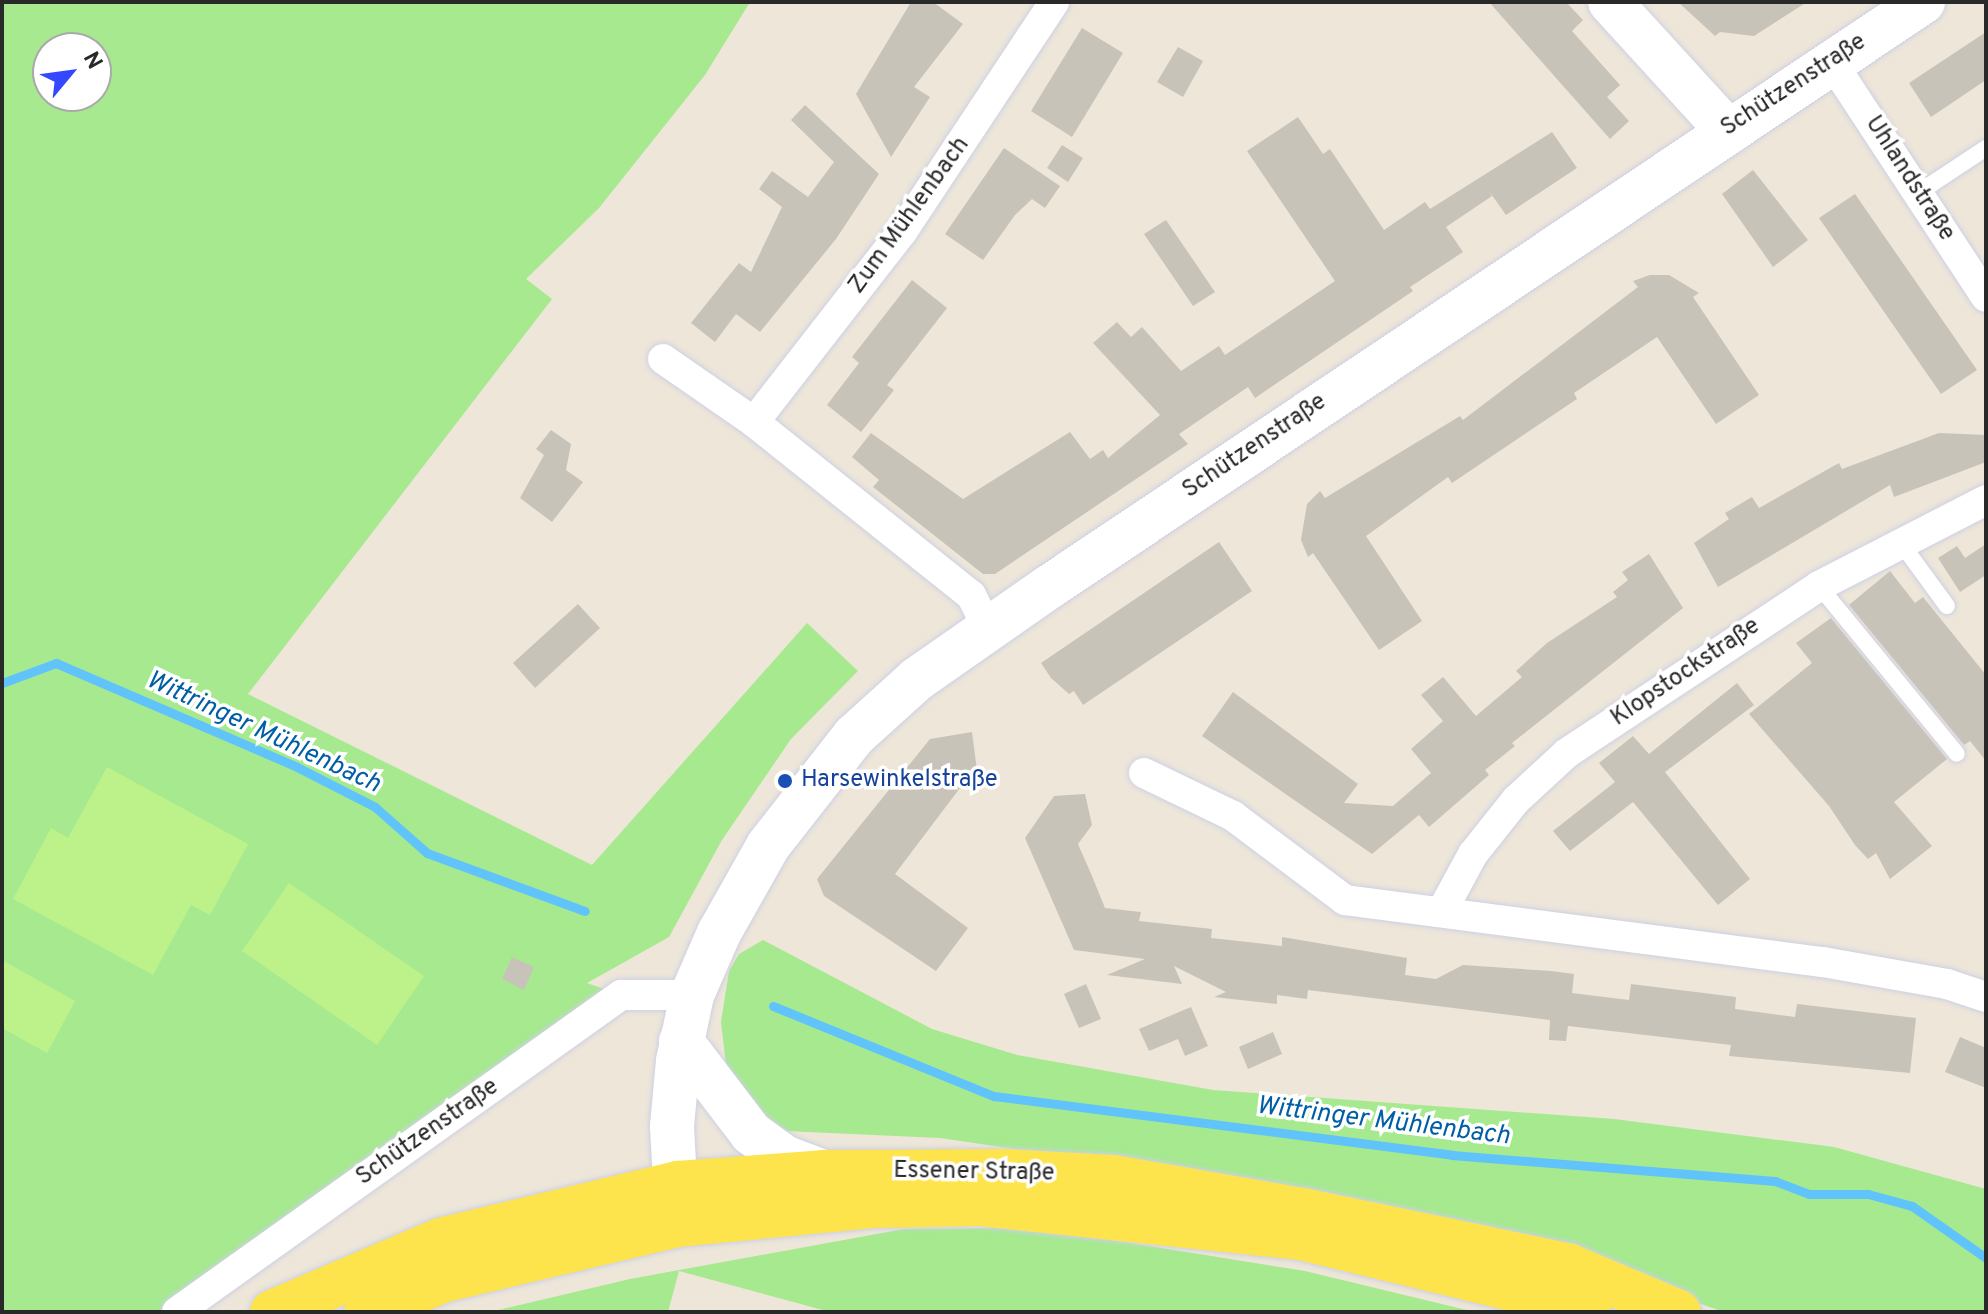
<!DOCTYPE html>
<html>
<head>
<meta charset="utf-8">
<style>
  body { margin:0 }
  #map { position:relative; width:1988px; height:1314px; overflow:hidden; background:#ede6d9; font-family:Overpass,sans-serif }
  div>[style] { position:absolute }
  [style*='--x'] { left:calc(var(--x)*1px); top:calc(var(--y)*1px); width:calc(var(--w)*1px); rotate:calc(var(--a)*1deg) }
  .green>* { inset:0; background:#a6e98f }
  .pitch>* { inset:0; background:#bdf28a }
  .stream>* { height:9px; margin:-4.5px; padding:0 4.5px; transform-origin:4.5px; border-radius:4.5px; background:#60c4fa }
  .building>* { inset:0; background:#c8c3b9 }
  .roads { filter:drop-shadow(0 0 2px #ced0e4) drop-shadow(0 0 2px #ced0e4) }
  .lane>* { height:16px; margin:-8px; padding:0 8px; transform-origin:8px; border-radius:8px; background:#fff }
  .street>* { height:30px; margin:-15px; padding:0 15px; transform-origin:15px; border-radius:15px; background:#fff }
  .secondary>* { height:44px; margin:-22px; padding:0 22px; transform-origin:22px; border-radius:22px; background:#fff }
  .primary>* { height:44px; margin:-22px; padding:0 22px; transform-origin:22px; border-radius:22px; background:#fee44c }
  .dots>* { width:22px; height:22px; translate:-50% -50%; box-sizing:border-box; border:4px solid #fff; border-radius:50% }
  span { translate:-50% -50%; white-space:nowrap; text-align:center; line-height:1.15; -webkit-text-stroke:7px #fff; paint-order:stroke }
  .street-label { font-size:24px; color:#292929 }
  .transit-label { font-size:24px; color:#164399 }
  .left { translate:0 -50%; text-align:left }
  .water-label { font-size:26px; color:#005ea6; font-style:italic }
  .frame { position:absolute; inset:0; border:4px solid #292929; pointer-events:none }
  .north { position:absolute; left:32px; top:32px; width:80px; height:80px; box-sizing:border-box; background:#fff; border:2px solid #a9a9a9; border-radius:50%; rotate:61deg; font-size:22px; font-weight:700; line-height:32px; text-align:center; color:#292929 }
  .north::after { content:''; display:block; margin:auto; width:28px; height:36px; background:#3448ff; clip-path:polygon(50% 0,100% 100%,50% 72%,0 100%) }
</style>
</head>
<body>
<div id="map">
  <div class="green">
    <div style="clip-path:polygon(evenodd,2px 2px,750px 2px,705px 75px,599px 208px,526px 279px,552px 299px,248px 694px,592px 865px,807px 623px,858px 671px,791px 739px,722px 840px,669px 937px,587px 983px,621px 995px,177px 1312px,2px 1312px,2px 2px,48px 48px,96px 48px,96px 96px,48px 96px,48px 48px)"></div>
    <div style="clip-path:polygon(763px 940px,932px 1029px,1017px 1055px,1213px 1090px,1614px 1119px,1834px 1147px,1986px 1189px,1986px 1312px,1724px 1312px,1618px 1275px,1108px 1163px,940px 1138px,786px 1131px,745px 1100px,726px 1065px,721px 1022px,729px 971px,739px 954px)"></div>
    <div style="clip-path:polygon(995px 1228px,1093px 1237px,1305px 1271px,1475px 1312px,830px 1312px,679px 1271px,668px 1312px,490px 1312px,630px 1279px,904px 1229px)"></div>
  </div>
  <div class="pitch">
    <div style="clip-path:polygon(107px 767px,248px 844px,210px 915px,191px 905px,153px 975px,13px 899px,51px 828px,68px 838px)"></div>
    <div style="clip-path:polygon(289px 883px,424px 976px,377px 1045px,242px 951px)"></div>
    <div style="clip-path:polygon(2px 960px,75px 1001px,47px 1053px,2px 1028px)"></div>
  </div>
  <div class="stream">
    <div style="--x:2;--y:683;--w:58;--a:-20.3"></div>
    <div style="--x:56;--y:663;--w:262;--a:23.3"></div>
    <div style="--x:297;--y:767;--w:88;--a:27.1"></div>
    <div style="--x:375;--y:807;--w:69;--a:41.5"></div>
    <div style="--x:427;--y:853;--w:168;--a:20.2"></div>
    <div style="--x:773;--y:1006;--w:239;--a:22.2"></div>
    <div style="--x:994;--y:1096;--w:462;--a:7.3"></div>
    <div style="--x:1452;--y:1155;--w:324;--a:4.6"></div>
    <div style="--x:1775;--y:1181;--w:36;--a:21"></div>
    <div style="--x:1809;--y:1194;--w:59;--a:0"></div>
    <div style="--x:1868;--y:1194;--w:46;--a:15.3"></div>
    <div style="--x:1912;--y:1206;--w:90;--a:35.1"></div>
  </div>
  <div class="building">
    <div style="clip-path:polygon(911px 2px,933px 2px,963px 24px,914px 87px,930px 97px,891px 157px,856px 94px)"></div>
    <div style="clip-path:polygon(1489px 2px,1566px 2px,1583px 20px,1572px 31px,1620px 85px,1607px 97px,1629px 121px,1610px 139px)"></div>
    <div style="clip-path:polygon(1678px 2px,1807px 2px,1754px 36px,1720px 32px,1715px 36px)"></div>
    <div style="clip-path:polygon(1082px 28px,1123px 53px,1072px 137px,1031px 111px)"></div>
    <div style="clip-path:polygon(1986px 32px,1986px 80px,1931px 117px,1909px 83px)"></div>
    <div style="clip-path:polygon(1178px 47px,1203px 61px,1183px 97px,1157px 82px)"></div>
    <div style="clip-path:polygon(805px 105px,879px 174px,836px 239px,760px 332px,736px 314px,715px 342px,691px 323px,739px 263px,751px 272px,782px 207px,759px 189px,772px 171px,808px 197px,834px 162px,791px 120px)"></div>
    <div style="clip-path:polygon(1298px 117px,1323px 154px,1330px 149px,1384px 230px,1425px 202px,1430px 209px,1552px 132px,1577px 168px,1506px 215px,1489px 191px,1492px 196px,1446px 227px,1463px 252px,1410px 287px,1413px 291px,1255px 398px,1248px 387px,1179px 434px,1188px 444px,995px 574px,983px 574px,873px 487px,879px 480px,852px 457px,871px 433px,963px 499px,1070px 432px,1090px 459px,1103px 450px,1108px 458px,1160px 415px,1093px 343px,1117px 322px,1131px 337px,1142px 327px,1181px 371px,1219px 346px,1225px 355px,1335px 281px,1247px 151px)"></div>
    <div style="clip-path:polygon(1062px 145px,1083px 158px,1068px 182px,1047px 168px)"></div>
    <div style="clip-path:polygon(1004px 148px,1060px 186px,1045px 208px,1032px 199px,1015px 215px,983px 260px,945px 234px)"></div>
    <div style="clip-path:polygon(1753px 170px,1808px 240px,1773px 267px,1722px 194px)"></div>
    <div style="clip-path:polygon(1855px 194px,1977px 370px,1941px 394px,1819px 218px)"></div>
    <div style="clip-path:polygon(1166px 220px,1215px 292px,1193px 306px,1144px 234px)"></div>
    <div style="clip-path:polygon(1650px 275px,1669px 275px,1699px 293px,1693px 297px,1759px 395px,1716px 424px,1657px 337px,1574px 393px,1577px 399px,1452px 483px,1448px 477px,1366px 536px,1422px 621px,1379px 650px,1313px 553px,1308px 557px,1301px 540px,1307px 504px,1320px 491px,1325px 498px,1460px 416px,1463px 420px,1638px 287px,1633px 281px)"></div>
    <div style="clip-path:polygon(912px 280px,947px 308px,887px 385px,894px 390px,861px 432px,827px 405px,859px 363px,852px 357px)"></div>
    <div style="clip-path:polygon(551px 430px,571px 444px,566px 470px,583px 482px,552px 522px,520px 498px,544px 455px,536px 449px)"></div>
    <div style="clip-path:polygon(1939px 433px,1986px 435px,1986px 462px,1894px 497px,1890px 485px,1718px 587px,1694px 543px,1729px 519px,1725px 513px,1752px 497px,1759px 508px,1839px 463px,1842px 469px)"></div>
    <div style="clip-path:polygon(1219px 542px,1252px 591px,1083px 705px,1074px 691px,1069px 694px,1051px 678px,1041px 663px)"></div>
    <div style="clip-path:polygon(1986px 544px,1986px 575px,1960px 592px,1938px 558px,1957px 546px,1965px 558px)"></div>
    <div style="clip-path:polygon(1649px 554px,1683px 608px,1512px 743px,1515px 746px,1485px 770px,1489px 775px,1429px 827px,1419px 815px,1372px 854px,1202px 736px,1233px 692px,1358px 784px,1344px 803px,1393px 806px,1431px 773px,1411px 749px,1443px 721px,1421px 695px,1443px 677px,1476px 716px,1522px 677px,1516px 671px,1547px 643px,1617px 597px,1613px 592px,1628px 580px,1622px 572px)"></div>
    <div style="clip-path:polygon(1890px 571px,1915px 603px,1923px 597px,1986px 675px,1986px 761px,1970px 741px,1964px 745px,1849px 605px)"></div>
    <div style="clip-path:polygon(578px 604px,600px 628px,535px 688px,513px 663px)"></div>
    <div style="clip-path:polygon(1831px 618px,1947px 759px,1894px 802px,1932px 846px,1890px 879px,1876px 853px,1868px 859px,1855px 845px,1829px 806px,1749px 714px,1812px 663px,1796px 643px)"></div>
    <div style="clip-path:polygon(1737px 683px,1754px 705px,1665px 772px,1750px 879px,1718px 905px,1633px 802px,1570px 851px,1553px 831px,1615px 782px,1599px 763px,1633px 736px,1649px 754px)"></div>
    <div style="clip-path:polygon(972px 732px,978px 778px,966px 780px,895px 874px,968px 928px,936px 971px,824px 896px,817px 879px,930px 739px)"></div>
    <div style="clip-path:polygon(1085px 794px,1092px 825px,1078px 844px,1092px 876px,1105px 908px,1141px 912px,1139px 921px,1212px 929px,1211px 938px,1282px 946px,1282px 937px,1407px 958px,1405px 975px,1436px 979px,1463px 965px,1551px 971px,1574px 974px,1572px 993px,1629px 1000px,1631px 984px,1736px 997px,1735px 1009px,1795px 1017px,1797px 1004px,1916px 1018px,1910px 1073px,1729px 1056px,1731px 1045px,1568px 1026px,1566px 1041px,1549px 1040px,1550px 1020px,1308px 990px,1307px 999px,1277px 995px,1277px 1004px,1214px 997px,1226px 992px,1174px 966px,1182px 984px,1107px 975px,1145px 959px,1074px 950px,1025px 838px,1054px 796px)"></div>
    <div style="clip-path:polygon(512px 957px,534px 967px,524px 990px,502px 979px)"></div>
    <div style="clip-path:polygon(1086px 984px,1101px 1019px,1079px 1028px,1064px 994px)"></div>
    <div style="clip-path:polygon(1191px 1007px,1208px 1046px,1185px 1056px,1178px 1039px,1149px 1051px,1139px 1029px)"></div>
    <div style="clip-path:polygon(1273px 1032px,1282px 1054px,1248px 1069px,1239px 1047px)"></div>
    <div style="clip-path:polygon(1960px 1037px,1986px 1048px,1986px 1088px,1945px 1072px)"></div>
  </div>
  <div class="roads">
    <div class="lane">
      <div style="--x:1918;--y:193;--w:82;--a:-33.5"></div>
      <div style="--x:1901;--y:543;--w:78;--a:53.9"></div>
      <div style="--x:1819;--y:586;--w:217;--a:50.6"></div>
    </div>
    <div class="street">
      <div style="--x:1831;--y:61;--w:282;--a:56.7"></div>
      <div style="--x:663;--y:359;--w:111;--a:34.7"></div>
      <div style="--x:754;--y:422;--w:278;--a:38.6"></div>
      <div style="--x:971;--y:595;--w:38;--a:63"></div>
      <div style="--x:754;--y:422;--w:241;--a:-52.1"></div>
      <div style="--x:902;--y:232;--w:276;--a:-56.5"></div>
      <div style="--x:1144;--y:773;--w:99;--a:25.8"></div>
      <div style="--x:1233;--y:816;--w:140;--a:36.9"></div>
      <div style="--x:1345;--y:900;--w:482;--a:7.4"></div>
      <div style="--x:1823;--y:962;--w:126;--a:10.1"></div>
      <div style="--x:1947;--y:984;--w:41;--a:18.4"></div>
      <div style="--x:1442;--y:911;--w:65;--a:-61.5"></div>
      <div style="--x:1473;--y:854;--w:69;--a:-51.5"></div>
      <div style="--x:1516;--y:800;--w:69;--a:-42.7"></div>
      <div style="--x:1567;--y:753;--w:302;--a:-33.5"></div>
      <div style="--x:1819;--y:586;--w:188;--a:-27.2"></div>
      <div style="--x:177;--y:1312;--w:546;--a:-35.53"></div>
      <div style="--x:621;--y:995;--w:71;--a:0"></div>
    </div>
    <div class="secondary">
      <div style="--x:1610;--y:2;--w:173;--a:47.6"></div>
      <div style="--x:681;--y:1041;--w:116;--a:52.7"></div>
      <div style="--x:751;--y:1133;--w:41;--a:36"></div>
      <div style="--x:784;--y:1157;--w:42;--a:21"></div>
      <div style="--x:677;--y:1219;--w:93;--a:-93.1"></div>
      <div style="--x:672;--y:1126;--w:65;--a:-84.7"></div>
      <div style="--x:678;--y:1061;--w:67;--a:-78"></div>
      <div style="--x:692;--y:995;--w:68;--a:-66.5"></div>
      <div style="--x:719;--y:933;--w:100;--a:-60.6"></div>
      <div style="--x:768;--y:846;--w:140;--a:-52"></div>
      <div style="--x:854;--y:736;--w:85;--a:-42.1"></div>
      <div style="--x:917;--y:679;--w:161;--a:-34.9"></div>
      <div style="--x:1049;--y:587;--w:1052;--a:-33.8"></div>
    </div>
    <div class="primary">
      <div style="--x:272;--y:1312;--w:183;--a:-23.2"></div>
      <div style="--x:440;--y:1240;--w:245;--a:-13.5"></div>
      <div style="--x:678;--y:1183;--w:145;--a:-4.3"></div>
      <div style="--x:823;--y:1172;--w:180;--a:-0.3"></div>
      <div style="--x:1003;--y:1171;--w:110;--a:3.1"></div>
      <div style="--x:1113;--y:1177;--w:193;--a:9.9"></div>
      <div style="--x:1303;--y:1210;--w:273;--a:11.8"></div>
      <div style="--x:1570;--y:1266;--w:118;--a:22.9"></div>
      <div style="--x:366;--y:1312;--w:85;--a:-22.1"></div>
      <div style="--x:445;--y:1280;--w:238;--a:-13.3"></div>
      <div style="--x:677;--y:1225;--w:199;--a:-5.5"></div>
      <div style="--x:875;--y:1206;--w:106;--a:-1.1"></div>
      <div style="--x:981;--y:1204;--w:322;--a:6.1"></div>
      <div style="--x:1301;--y:1238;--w:263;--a:13.6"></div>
      <div style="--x:1557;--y:1300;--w:34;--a:21"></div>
    </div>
  </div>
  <div class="dots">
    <div style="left:785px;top:781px;background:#1a4fb4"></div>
  </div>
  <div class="street-label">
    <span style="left:1794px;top:86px;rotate:-33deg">Schützenstraße</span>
    <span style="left:1909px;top:179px;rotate:57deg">Uhlandstraße</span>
    <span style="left:910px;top:216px;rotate:-54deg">Zum Mühlenbach</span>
    <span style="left:1255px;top:447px;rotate:-34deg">Schützenstraße</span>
    <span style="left:1686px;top:673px;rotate:-34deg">Klopstockstraße</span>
    <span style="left:428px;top:1133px;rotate:-35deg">Schützenstraße</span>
    <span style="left:974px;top:1173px;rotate:1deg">Essener Straße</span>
  </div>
  <div class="transit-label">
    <span class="left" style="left:801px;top:781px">Harsewinkelstraße</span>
  </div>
  <div class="water-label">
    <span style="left:263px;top:733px;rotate:25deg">Wittringer Mühlenbach</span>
    <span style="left:1383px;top:1122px;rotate:7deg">Wittringer Mühlenbach</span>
  </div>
  <div class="frame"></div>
  <div class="north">N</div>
</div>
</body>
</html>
